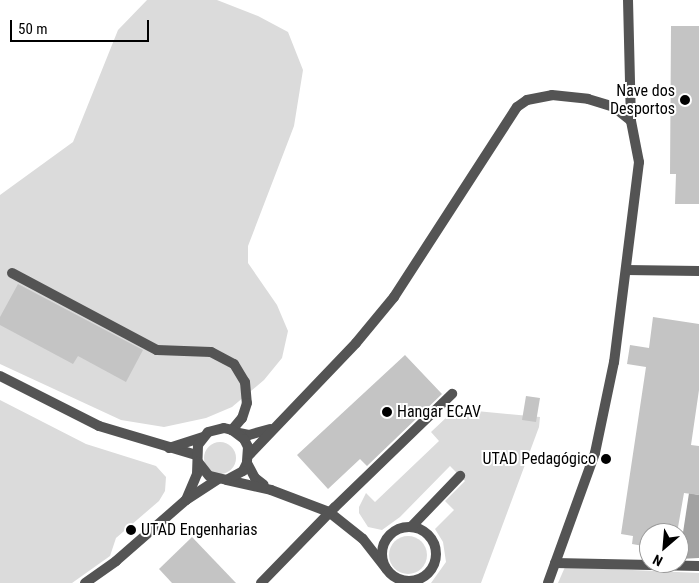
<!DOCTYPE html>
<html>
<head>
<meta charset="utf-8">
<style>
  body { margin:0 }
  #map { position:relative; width:699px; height:583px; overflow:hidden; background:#fff; font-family:"Roboto Condensed",sans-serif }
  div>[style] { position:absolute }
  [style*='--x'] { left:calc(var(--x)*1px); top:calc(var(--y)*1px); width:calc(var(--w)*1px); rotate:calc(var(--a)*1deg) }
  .green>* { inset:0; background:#dbdbdb }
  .round { border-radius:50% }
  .water>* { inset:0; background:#a2a2a2 }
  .building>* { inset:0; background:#c4c4c4 }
  .lane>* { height:10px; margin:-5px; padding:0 5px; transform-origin:5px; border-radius:5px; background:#545454 }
  .street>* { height:10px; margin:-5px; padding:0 5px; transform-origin:5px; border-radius:5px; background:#545454 }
  .street>.ring { margin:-5px; padding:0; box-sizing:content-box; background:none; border:10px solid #545454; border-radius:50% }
  .dots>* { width:14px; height:14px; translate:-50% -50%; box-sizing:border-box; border:2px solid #fff; border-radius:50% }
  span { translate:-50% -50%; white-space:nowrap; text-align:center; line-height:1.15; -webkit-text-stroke:4px #fff; paint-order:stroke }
  .poi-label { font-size:16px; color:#000 }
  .right { translate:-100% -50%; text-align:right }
  .left { translate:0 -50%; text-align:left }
  .north { position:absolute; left:639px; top:523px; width:50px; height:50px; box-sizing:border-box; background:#fff; border:1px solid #999; border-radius:50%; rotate:207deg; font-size:14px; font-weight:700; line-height:20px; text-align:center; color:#000 }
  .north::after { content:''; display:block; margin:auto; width:18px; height:22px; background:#000; clip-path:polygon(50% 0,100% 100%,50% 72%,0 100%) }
  .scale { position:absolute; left:10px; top:20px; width:139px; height:22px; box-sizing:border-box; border:2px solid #000; border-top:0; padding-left:6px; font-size:15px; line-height:18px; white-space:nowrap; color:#000; -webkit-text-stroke:4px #fff; paint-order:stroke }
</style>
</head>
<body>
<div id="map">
  <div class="green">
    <div style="clip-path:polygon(147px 0,217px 0,258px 16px,288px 32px,303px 70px,294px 126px,248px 246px,248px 263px,277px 305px,288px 331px,282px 358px,264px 380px,232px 407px,206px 418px,164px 427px,121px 420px,0 364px,0 195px,73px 142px,118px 30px)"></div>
    <div style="clip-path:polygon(0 400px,86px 444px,156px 466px,166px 477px,165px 491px,159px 501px,116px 538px,110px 556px,72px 583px,0 583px)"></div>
    <div style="clip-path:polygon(466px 410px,540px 417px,539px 427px,481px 583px,431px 583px,446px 562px,443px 542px,435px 529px,454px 510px,445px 501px,465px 481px,450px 466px,400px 517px,382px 530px,368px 527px,359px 513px,359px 507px,366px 493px,375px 502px,439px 441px,431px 432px,449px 415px)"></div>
    <div class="round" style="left:204px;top:442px;width:32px;height:32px"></div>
    <div class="round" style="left:389px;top:536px;width:38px;height:38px"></div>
    <div style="clip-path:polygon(565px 567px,699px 573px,699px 583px,558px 583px)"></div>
  </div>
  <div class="water">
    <div style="clip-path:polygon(689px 493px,699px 495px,699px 558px,679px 559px)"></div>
  </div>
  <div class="building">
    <div style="clip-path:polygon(671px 26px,699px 26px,699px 204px,675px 204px,676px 174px,670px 174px)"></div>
    <div style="clip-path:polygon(18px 284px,143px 350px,126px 382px,78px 356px,73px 364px,0 325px,0 317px)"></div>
    <div style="clip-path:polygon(653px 317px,699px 324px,699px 390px,691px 445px,699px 446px,699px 495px,684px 493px,677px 533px,649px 533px,649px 547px,632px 544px,633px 536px,621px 534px,646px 367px,627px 364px,630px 345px,649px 348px)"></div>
    <div style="clip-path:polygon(405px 355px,442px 394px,367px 466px,360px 459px,328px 489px,297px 455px)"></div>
    <div style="clip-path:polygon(526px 396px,540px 398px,536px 422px,522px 420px)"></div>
    <div style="clip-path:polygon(192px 537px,236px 583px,172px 583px,159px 569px)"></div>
  </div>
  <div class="lane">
    <div style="--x:12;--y:273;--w:164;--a:28"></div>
    <div style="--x:157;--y:350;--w:54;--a:2.1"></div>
    <div style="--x:211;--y:352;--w:26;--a:28"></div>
    <div style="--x:234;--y:364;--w:21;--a:59"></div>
    <div style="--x:245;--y:382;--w:21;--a:85"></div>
    <div style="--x:247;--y:403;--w:16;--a:108"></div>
    <div style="--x:242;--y:418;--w:16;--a:130"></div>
    <div style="--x:555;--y:563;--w:144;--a:1.2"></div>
  </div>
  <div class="street">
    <div style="--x:628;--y:0;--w:121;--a:88.6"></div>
    <div style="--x:626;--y:270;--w:73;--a:0.8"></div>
    <div style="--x:0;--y:376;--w:111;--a:26.8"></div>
    <div style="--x:99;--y:426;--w:101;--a:16.6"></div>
    <div style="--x:239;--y:433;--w:10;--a:11"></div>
    <div style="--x:249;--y:435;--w:22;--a:-16"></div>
    <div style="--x:169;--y:448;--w:35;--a:-18"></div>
    <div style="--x:249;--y:455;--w:155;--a:-46.3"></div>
    <div style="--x:356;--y:343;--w:60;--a:-50.4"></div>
    <div style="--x:394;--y:297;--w:226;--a:-57.1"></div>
    <div style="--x:517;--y:107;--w:12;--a:-35"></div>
    <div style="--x:527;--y:100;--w:25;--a:-11"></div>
    <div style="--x:552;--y:95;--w:36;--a:6"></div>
    <div style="--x:588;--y:99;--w:27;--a:17"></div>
    <div style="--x:614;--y:107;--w:22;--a:39"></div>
    <div style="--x:631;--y:121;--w:42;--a:79"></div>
    <div style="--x:639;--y:162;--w:202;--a:97.1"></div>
    <div style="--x:614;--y:362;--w:93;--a:101.8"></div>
    <div style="--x:595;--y:453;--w:138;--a:109.9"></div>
    <div style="--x:247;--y:463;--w:17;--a:62"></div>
    <div style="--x:255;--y:478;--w:11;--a:38"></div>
    <div style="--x:227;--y:480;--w:45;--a:12.8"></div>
    <div style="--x:271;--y:490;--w:62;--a:20.8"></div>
    <div style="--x:329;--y:512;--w:43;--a:38.5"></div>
    <div style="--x:363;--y:539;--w:39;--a:52"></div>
    <div style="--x:186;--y:500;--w:28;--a:-67"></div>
    <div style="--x:197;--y:474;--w:29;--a:-88"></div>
    <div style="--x:198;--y:445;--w:16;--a:-52"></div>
    <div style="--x:208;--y:432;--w:16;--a:-14"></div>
    <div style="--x:224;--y:428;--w:8;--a:14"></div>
    <div style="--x:232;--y:430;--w:15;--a:37"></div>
    <div style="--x:244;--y:439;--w:9;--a:63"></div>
    <div style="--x:248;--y:447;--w:16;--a:94"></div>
    <div style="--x:247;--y:463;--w:9;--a:117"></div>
    <div style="--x:243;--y:471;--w:18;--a:151"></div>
    <div style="--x:227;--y:480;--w:18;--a:-167"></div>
    <div style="--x:209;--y:476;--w:18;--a:-128"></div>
    <div class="ring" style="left:382px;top:527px;width:44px;height:44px"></div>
    <div style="--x:411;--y:527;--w:71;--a:-46.1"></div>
    <div style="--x:85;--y:583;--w:38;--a:-35"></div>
    <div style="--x:116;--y:561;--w:93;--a:-41.1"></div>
    <div style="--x:186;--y:500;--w:38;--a:-33"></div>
    <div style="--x:261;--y:583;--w:106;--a:-45.8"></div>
    <div style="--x:335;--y:507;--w:163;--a:-44"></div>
  </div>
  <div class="dots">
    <div style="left:685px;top:100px;background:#000"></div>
    <div style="left:387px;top:412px;background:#000"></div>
    <div style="left:606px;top:459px;background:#000"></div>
    <div style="left:131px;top:530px;background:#000"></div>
  </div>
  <div class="poi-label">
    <span class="right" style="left:675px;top:100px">Nave dos<br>Desportos</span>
    <span class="left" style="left:397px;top:412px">Hangar ECAV</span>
    <span class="right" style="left:596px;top:459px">UTAD Pedagógico</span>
    <span class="left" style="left:141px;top:530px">UTAD Engenharias</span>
  </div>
  <div class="north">N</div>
  <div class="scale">50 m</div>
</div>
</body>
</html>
